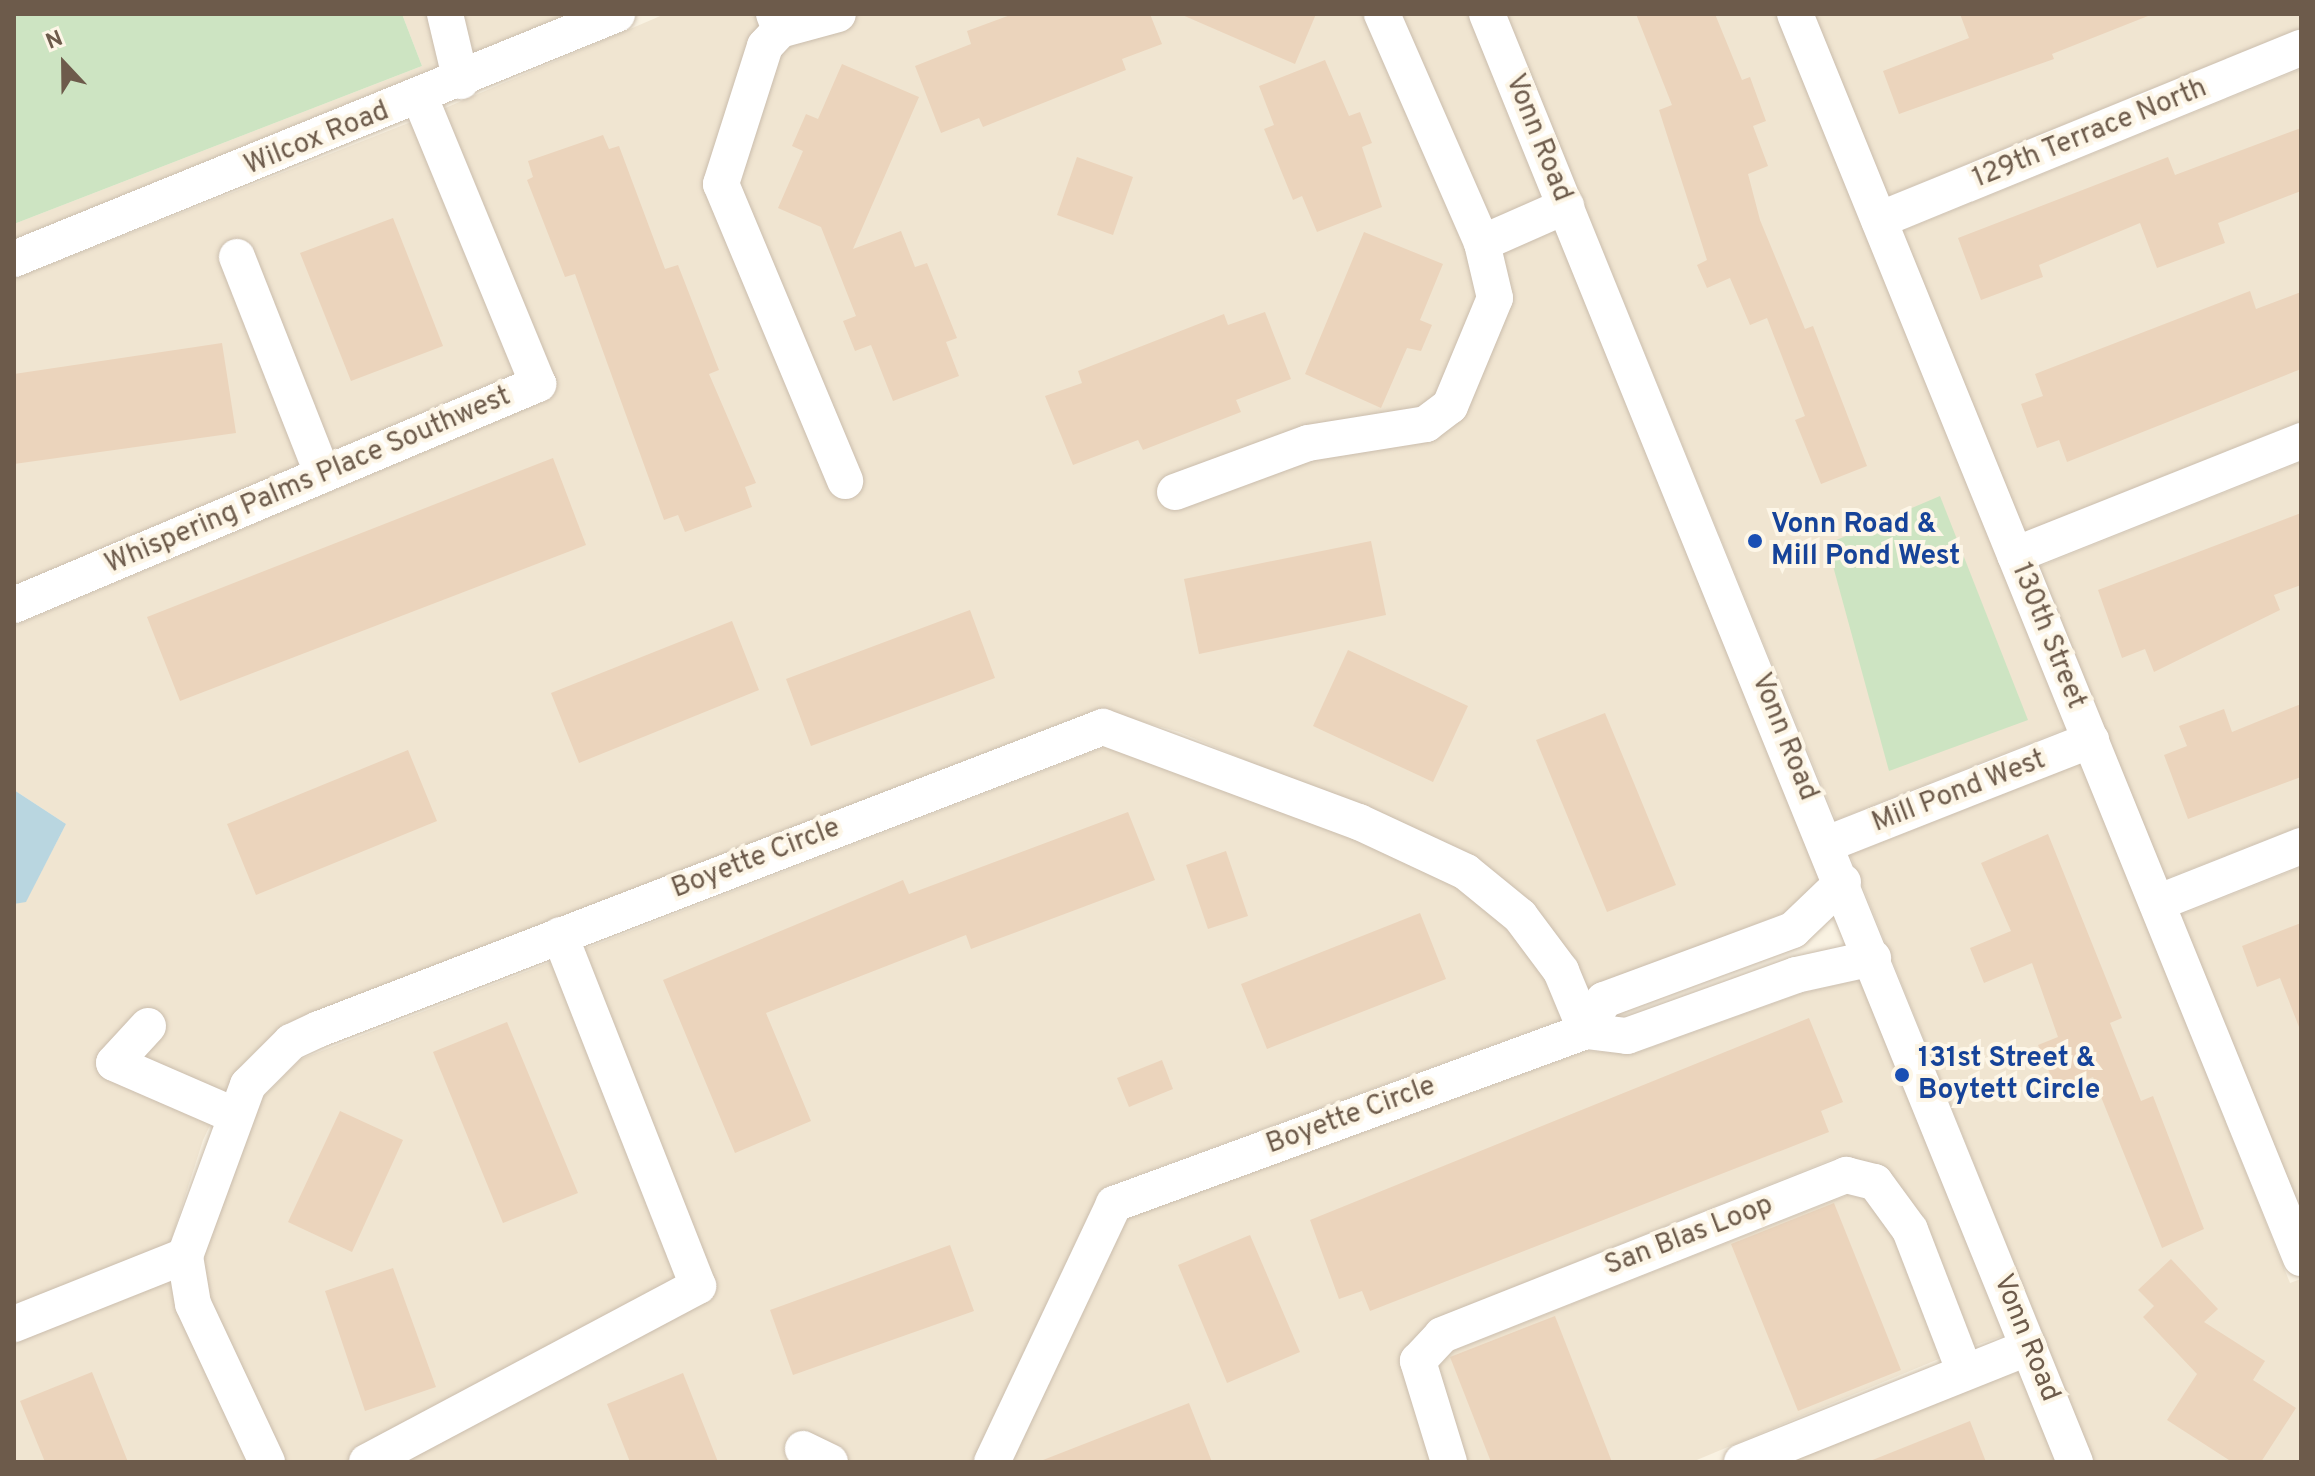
<!DOCTYPE html>
<html>
<head>
<meta charset="utf-8">
<style>
  body { margin:0 }
  #map { position:relative; width:2315px; height:1476px; overflow:hidden; background:#f9f2e2; font-family:Overpass,sans-serif }
  div>[style] { position:absolute }
  [style*='--x'] { left:calc(var(--x)*1px); top:calc(var(--y)*1px); width:calc(var(--w)*1px); rotate:calc(var(--a)*1deg) }
  .residential>* { inset:0; background:#f0e5d1 }
  .green>* { inset:0; background:#cde4c2 }
  .water>* { inset:0; background:#b9d6e0 }
  .building>* { inset:0; background:#ebd4bc }
  .roads { filter:drop-shadow(0 0 2px #cabdad) drop-shadow(0 0 2px #cabdad) }
  .minor>* { height:36px; margin:-18px; padding:0 18px; transform-origin:18px; border-radius:18px; background:#fff }
  .dots>* { width:22px; height:22px; translate:-50% -50%; box-sizing:border-box; border:4px solid #fdf6e7; border-radius:50% }
  span { translate:-50% -50%; white-space:nowrap; text-align:center; line-height:1.15; -webkit-text-stroke:8px #fdf6e7; paint-order:stroke }
  .street-label { font-size:28px; color:#6d5b4b }
  .transit-label { font-size:28px; color:#164399; font-weight:700 }
  .left { translate:0 -50%; text-align:left }
  .frame { position:absolute; inset:0; border:16px solid #6d5b4b; pointer-events:none }
  .north { position:absolute; left:24px; top:24px; width:80px; height:80px; -webkit-text-stroke:6px #fdf6e7; paint-order:stroke; rotate:338deg; font-size:22px; font-weight:700; line-height:32px; text-align:center; color:#6d5b4b }
  .north::after { content:''; display:block; margin:auto; width:28px; height:36px; background:#6d5b4b; clip-path:polygon(50% 0,100% 100%,50% 72%,0 100%) }
</style>
</head>
<body>
<div id="map">
  <div class="residential">
    <div style="clip-path:polygon(402px 14px,568px 14px,14px 239px,14px 224px,422px 66px)"></div>
    <div style="clip-path:polygon(665px 14px,1469px 14px,1822px 877px,1784px 913px,1588px 990px,1574px 960px,1288px 778px,1179px 732px,1097px 709px,282px 1025px,236px 1071px,203px 1140px,168px 1250px,248px 1462px,14px 1462px,14px 904px,26px 901px,66px 824px,14px 790px,14px 626px,546px 401px,554px 377px,443px 109px)"></div>
    <div style="clip-path:polygon(1506px 14px,1776px 14px,2068px 728px,1836px 820px)"></div>
    <div style="clip-path:polygon(1814px 14px,2301px 14px,2301px 28px,1888px 196px)"></div>
    <div style="clip-path:polygon(2301px 69px,2301px 421px,2024px 532px,1902px 231px)"></div>
    <div style="clip-path:polygon(411px 122px,515px 373px,14px 585px,14px 279px)"></div>
    <div style="clip-path:polygon(2301px 462px,2301px 826px,2165px 879px,2038px 567px)"></div>
    <div style="clip-path:polygon(1105px 747px,1354px 839px,1459px 888px,1508px 929px,1547px 980px,1563px 1019px,1107px 1186px,972px 1462px,285px 1462px,209px 1299px,203px 1259px,263px 1097px,301px 1059px)"></div>
    <div style="clip-path:polygon(2082px 763px,2290px 1283px,2301px 1279px,2301px 1462px,2094px 1462px,1850px 855px)"></div>
    <div style="clip-path:polygon(2301px 867px,2301px 1218px,2180px 915px)"></div>
    <div style="clip-path:polygon(1863px 979px,2006px 1335px,1973px 1346px,1888px 1171px,1838px 1157px,1429px 1321px,1401px 1363px,1431px 1462px,1012px 1462px,1126px 1219px,1587px 1051px,1633px 1054px,1802px 993px)"></div>
    <div style="clip-path:polygon(1848px 1195px,1866px 1199px,1894px 1239px,1941px 1358px,1692px 1462px,1467px 1462px,1436px 1369px,1452px 1351px)"></div>
    <div style="clip-path:polygon(2020px 1371px,2057px 1462px,1791px 1462px,1971px 1388px)"></div>
  </div>
  <div class="green">
    <div style="clip-path:polygon(14px 14px,402px 14px,422px 66px,14px 224px)"></div>
    <div style="clip-path:polygon(1940px 496px,2028px 720px,1889px 771px,1827px 544px)"></div>
  </div>
  <div class="water">
    <div style="clip-path:polygon(14px 790px,66px 824px,26px 902px,14px 904px)"></div>
  </div>
  <div class="building">
    <div style="clip-path:polygon(1013px 14px,1150px 14px,1162px 44px,1122px 59px,1126px 70px,983px 127px,979px 118px,941px 133px,915px 66px,971px 44px,967px 31px)"></div>
    <div style="clip-path:polygon(1180px 14px,1316px 14px,1295px 64px)"></div>
    <div style="clip-path:polygon(1636px 14px,1715px 14px,1742px 80px,1750px 77px,1766px 121px,1753px 126px,1768px 166px,1748px 174px,1760px 220px,1805px 329px,1813px 326px,1867px 466px,1821px 484px,1795px 420px,1805px 416px,1767px 318px,1750px 325px,1730px 278px,1707px 288px,1697px 265px,1707px 260px,1659px 110px,1672px 105px)"></div>
    <div style="clip-path:polygon(1960px 14px,2148px 14px,2148px 16px,2052px 54px,2054px 59px,1899px 114px,1883px 71px,1969px 38px)"></div>
    <div style="clip-path:polygon(1325px 60px,1349px 116px,1360px 112px,1372px 143px,1362px 147px,1382px 207px,1317px 232px,1302px 196px,1293px 200px,1264px 129px,1274px 125px,1259px 86px)"></div>
    <div style="clip-path:polygon(842px 64px,919px 97px,853px 249px,901px 231px,915px 267px,927px 263px,957px 338px,946px 342px,959px 376px,893px 401px,871px 345px,855px 351px,843px 321px,856px 316px,821px 227px,778px 208px,803px 151px,792px 146px,806px 114px,818px 119px)"></div>
    <div style="clip-path:polygon(2301px 128px,2301px 191px,2218px 223px,2225px 243px,2157px 268px,2140px 223px,2039px 265px,2043px 277px,1981px 300px,1958px 238px,2168px 157px,2175px 175px)"></div>
    <div style="clip-path:polygon(603px 135px,609px 149px,619px 146px,665px 269px,678px 265px,719px 370px,709px 374px,756px 483px,745px 487px,752px 507px,685px 532px,678px 515px,664px 520px,575px 274px,565px 277px,527px 180px,533px 177px,528px 161px)"></div>
    <div style="clip-path:polygon(1077px 157px,1133px 177px,1113px 235px,1057px 215px)"></div>
    <div style="clip-path:polygon(393px 218px,443px 346px,351px 381px,300px 253px)"></div>
    <div style="clip-path:polygon(1364px 232px,1443px 264px,1420px 320px,1432px 325px,1421px 351px,1407px 348px,1381px 408px,1305px 374px)"></div>
    <div style="clip-path:polygon(2250px 291px,2256px 309px,2301px 292px,2301px 369px,2067px 462px,2059px 440px,2037px 448px,2021px 404px,2043px 396px,2035px 374px)"></div>
    <div style="clip-path:polygon(1265px 312px,1291px 379px,1236px 400px,1241px 412px,1169px 440px,1143px 450px,1138px 440px,1073px 465px,1045px 396px,1082px 383px,1078px 371px,1224px 314px,1228px 325px)"></div>
    <div style="clip-path:polygon(222px 343px,236px 433px,14px 464px,14px 374px)"></div>
    <div style="clip-path:polygon(553px 458px,586px 545px,180px 701px,147px 617px)"></div>
    <div style="clip-path:polygon(2301px 513px,2301px 585px,2274px 595px,2280px 610px,2154px 672px,2145px 649px,2122px 658px,2098px 590px)"></div>
    <div style="clip-path:polygon(1371px 541px,1386px 615px,1199px 654px,1184px 579px)"></div>
    <div style="clip-path:polygon(970px 610px,995px 678px,811px 746px,786px 679px)"></div>
    <div style="clip-path:polygon(732px 621px,759px 690px,579px 763px,551px 693px)"></div>
    <div style="clip-path:polygon(1348px 650px,1468px 706px,1433px 782px,1313px 726px)"></div>
    <div style="clip-path:polygon(2301px 704px,2301px 777px,2188px 819px,2164px 755px,2187px 746px,2179px 726px,2224px 709px,2232px 732px)"></div>
    <div style="clip-path:polygon(1605px 713px,1676px 885px,1607px 912px,1536px 740px)"></div>
    <div style="clip-path:polygon(408px 750px,437px 821px,256px 895px,227px 824px)"></div>
    <div style="clip-path:polygon(1128px 812px,1155px 880px,971px 949px,966px 935px,766px 1013px,811px 1121px,735px 1153px,663px 980px,903px 880px,909px 894px)"></div>
    <div style="clip-path:polygon(2048px 834px,2122px 1018px,2110px 1023px,2141px 1101px,2153px 1096px,2204px 1229px,2162px 1248px,2093px 1077px,2057px 1091px,2038px 1045px,2058px 1037px,2032px 963px,1984px 983px,1970px 948px,2011px 931px,1981px 863px)"></div>
    <div style="clip-path:polygon(1226px 851px,1248px 916px,1208px 929px,1186px 865px)"></div>
    <div style="clip-path:polygon(1420px 913px,1446px 979px,1267px 1049px,1241px 984px)"></div>
    <div style="clip-path:polygon(2301px 923px,2301px 1027px,2299px 1027px,2280px 978px,2257px 987px,2242px 946px)"></div>
    <div style="clip-path:polygon(1809px 1018px,1843px 1102px,1821px 1111px,1829px 1132px,1370px 1311px,1362px 1291px,1339px 1299px,1310px 1220px)"></div>
    <div style="clip-path:polygon(507px 1022px,578px 1193px,503px 1223px,433px 1052px)"></div>
    <div style="clip-path:polygon(1162px 1060px,1173px 1089px,1129px 1107px,1117px 1078px)"></div>
    <div style="clip-path:polygon(340px 1111px,403px 1140px,352px 1252px,288px 1222px)"></div>
    <div style="clip-path:polygon(1834px 1203px,1901px 1370px,1798px 1411px,1731px 1244px)"></div>
    <div style="clip-path:polygon(1250px 1235px,1300px 1352px,1227px 1383px,1178px 1265px)"></div>
    <div style="clip-path:polygon(950px 1245px,974px 1311px,793px 1375px,770px 1310px)"></div>
    <div style="clip-path:polygon(2171px 1259px,2218px 1309px,2204px 1322px,2265px 1361px,2253px 1380px,2296px 1408px,2261px 1462px,2232px 1462px,2167px 1420px,2197px 1374px,2143px 1317px,2154px 1306px,2138px 1290px)"></div>
    <div style="clip-path:polygon(393px 1268px,436px 1387px,365px 1411px,325px 1291px)"></div>
    <div style="clip-path:polygon(1555px 1316px,1612px 1462px,1491px 1462px,1450px 1357px)"></div>
    <div style="clip-path:polygon(92px 1372px,128px 1462px,45px 1462px,20px 1401px)"></div>
    <div style="clip-path:polygon(683px 1373px,718px 1462px,630px 1462px,607px 1404px)"></div>
    <div style="clip-path:polygon(1189px 1403px,1212px 1462px,1044px 1462px,1043px 1460px)"></div>
    <div style="clip-path:polygon(1970px 1421px,1986px 1462px,1870px 1462px,1870px 1461px)"></div>
  </div>
  <div class="roads">
    <div class="minor">
      <div style="--x:445;--y:14;--w:69;--a:76.6"></div>
      <div style="--x:774;--y:14;--w:17;--a:69"></div>
      <div style="--x:780;--y:30;--w:22;--a:133"></div>
      <div style="--x:765;--y:46;--w:145;--a:107.7"></div>
      <div style="--x:721;--y:184;--w:322;--a:67.3"></div>
      <div style="--x:1382;--y:14;--w:250;--a:66.4"></div>
      <div style="--x:1487;--y:14;--w:1563;--a:67.9"></div>
      <div style="--x:1795;--y:14;--w:1343;--a:67.87"></div>
      <div style="--x:780;--y:30;--w:60;--a:-15.4"></div>
      <div style="--x:1879;--y:220;--w:456;--a:-22.2"></div>
      <div style="--x:237;--y:257;--w:234;--a:68.5"></div>
      <div style="--x:14;--y:259;--w:651;--a:-22.11"></div>
      <div style="--x:1175;--y:492;--w:142;--a:-20.2"></div>
      <div style="--x:1308;--y:443;--w:120;--a:-9.1"></div>
      <div style="--x:1426;--y:424;--w:30;--a:-37"></div>
      <div style="--x:1450;--y:406;--w:117;--a:-67.4"></div>
      <div style="--x:1495;--y:298;--w:57;--a:-103.3"></div>
      <div style="--x:1482;--y:243;--w:92;--a:-23.8"></div>
      <div style="--x:2015;--y:555;--w:308;--a:-21.7"></div>
      <div style="--x:14;--y:605;--w:569;--a:-22.87"></div>
      <div style="--x:538;--y:384;--w:309;--a:-112.4"></div>
      <div style="--x:1827;--y:844;--w:284;--a:-21.5"></div>
      <div style="--x:1843;--y:882;--w:69;--a:136.2"></div>
      <div style="--x:1793;--y:930;--w:202;--a:159.7"></div>
      <div style="--x:1604;--y:1000;--w:36;--a:120"></div>
      <div style="--x:1586;--y:1031;--w:41;--a:7"></div>
      <div style="--x:1627;--y:1036;--w:180;--a:-19.8"></div>
      <div style="--x:1796;--y:975;--w:79;--a:-12.4"></div>
      <div style="--x:2157;--y:903;--w:155;--a:-21.6"></div>
      <div style="--x:148;--y:1026;--w:50;--a:132.6"></div>
      <div style="--x:114;--y:1063;--w:133;--a:23.5"></div>
      <div style="--x:14;--y:1324;--w:184;--a:-21.7"></div>
      <div style="--x:803;--y:1449;--w:30;--a:26"></div>
      <div style="--x:267;--y:1462;--w:174;--a:-115.1"></div>
      <div style="--x:193;--y:1304;--w:49;--a:-99.5"></div>
      <div style="--x:185;--y:1256;--w:182;--a:-69.8"></div>
      <div style="--x:248;--y:1085;--w:61;--a:-45"></div>
      <div style="--x:291;--y:1042;--w:31;--a:-25"></div>
      <div style="--x:319;--y:1029;--w:840;--a:-21.07"></div>
      <div style="--x:1103;--y:727;--w:273;--a:20.4"></div>
      <div style="--x:1359;--y:822;--w:118;--a:25"></div>
      <div style="--x:1466;--y:872;--w:70;--a:39.2"></div>
      <div style="--x:1520;--y:916;--w:69;--a:53.3"></div>
      <div style="--x:1561;--y:971;--w:65;--a:67.4"></div>
      <div style="--x:1586;--y:1031;--w:503;--a:159.87"></div>
      <div style="--x:1114;--y:1204;--w:285;--a:115.3"></div>
      <div style="--x:367;--y:1462;--w:375;--a:-28"></div>
      <div style="--x:698;--y:1286;--w:377;--a:-111.5"></div>
      <div style="--x:1449;--y:1462;--w:106;--a:-107.1"></div>
      <div style="--x:1418;--y:1361;--w:35;--a:-47"></div>
      <div style="--x:1442;--y:1335;--w:435;--a:-21.6"></div>
      <div style="--x:1846;--y:1175;--w:30;--a:14"></div>
      <div style="--x:1875;--y:1182;--w:59;--a:53.9"></div>
      <div style="--x:1910;--y:1230;--w:150;--a:68.9"></div>
      <div style="--x:1742;--y:1462;--w:309;--a:-21.8"></div>
    </div>
  </div>
  <div class="dots">
    <div style="left:1755px;top:541px;background:#1a4fb4"></div>
    <div style="left:1902px;top:1075px;background:#1a4fb4"></div>
  </div>
  <div class="street-label">
    <span style="left:2090px;top:134px;rotate:-22deg">129th Terrace North</span>
    <span style="left:1538px;top:138px;rotate:68deg">Vonn Road</span>
    <span style="left:317px;top:139px;rotate:-22deg">Wilcox Road</span>
    <span style="left:308px;top:481px;rotate:-23deg">Whispering Palms Place Southwest</span>
    <span style="left:2048px;top:636px;rotate:68deg">130th Street</span>
    <span style="left:1784px;top:737px;rotate:68deg">Vonn Road</span>
    <span style="left:1959px;top:792px;rotate:-21deg">Mill Pond West</span>
    <span style="left:756px;top:859px;rotate:-21deg">Boyette Circle</span>
    <span style="left:1351px;top:1116px;rotate:-20deg">Boyette Circle</span>
    <span style="left:1689px;top:1236px;rotate:-21deg">San Blas Loop</span>
    <span style="left:2026px;top:1338px;rotate:68deg">Vonn Road</span>
  </div>
  <div class="transit-label">
    <span class="left" style="left:1771px;top:541px">Vonn Road &amp;<br>Mill Pond West</span>
    <span class="left" style="left:1918px;top:1075px">131st Street &amp;<br>Boytett Circle</span>
  </div>
  <div class="frame"></div>
  <div class="north">N</div>
</div>
</body>
</html>
